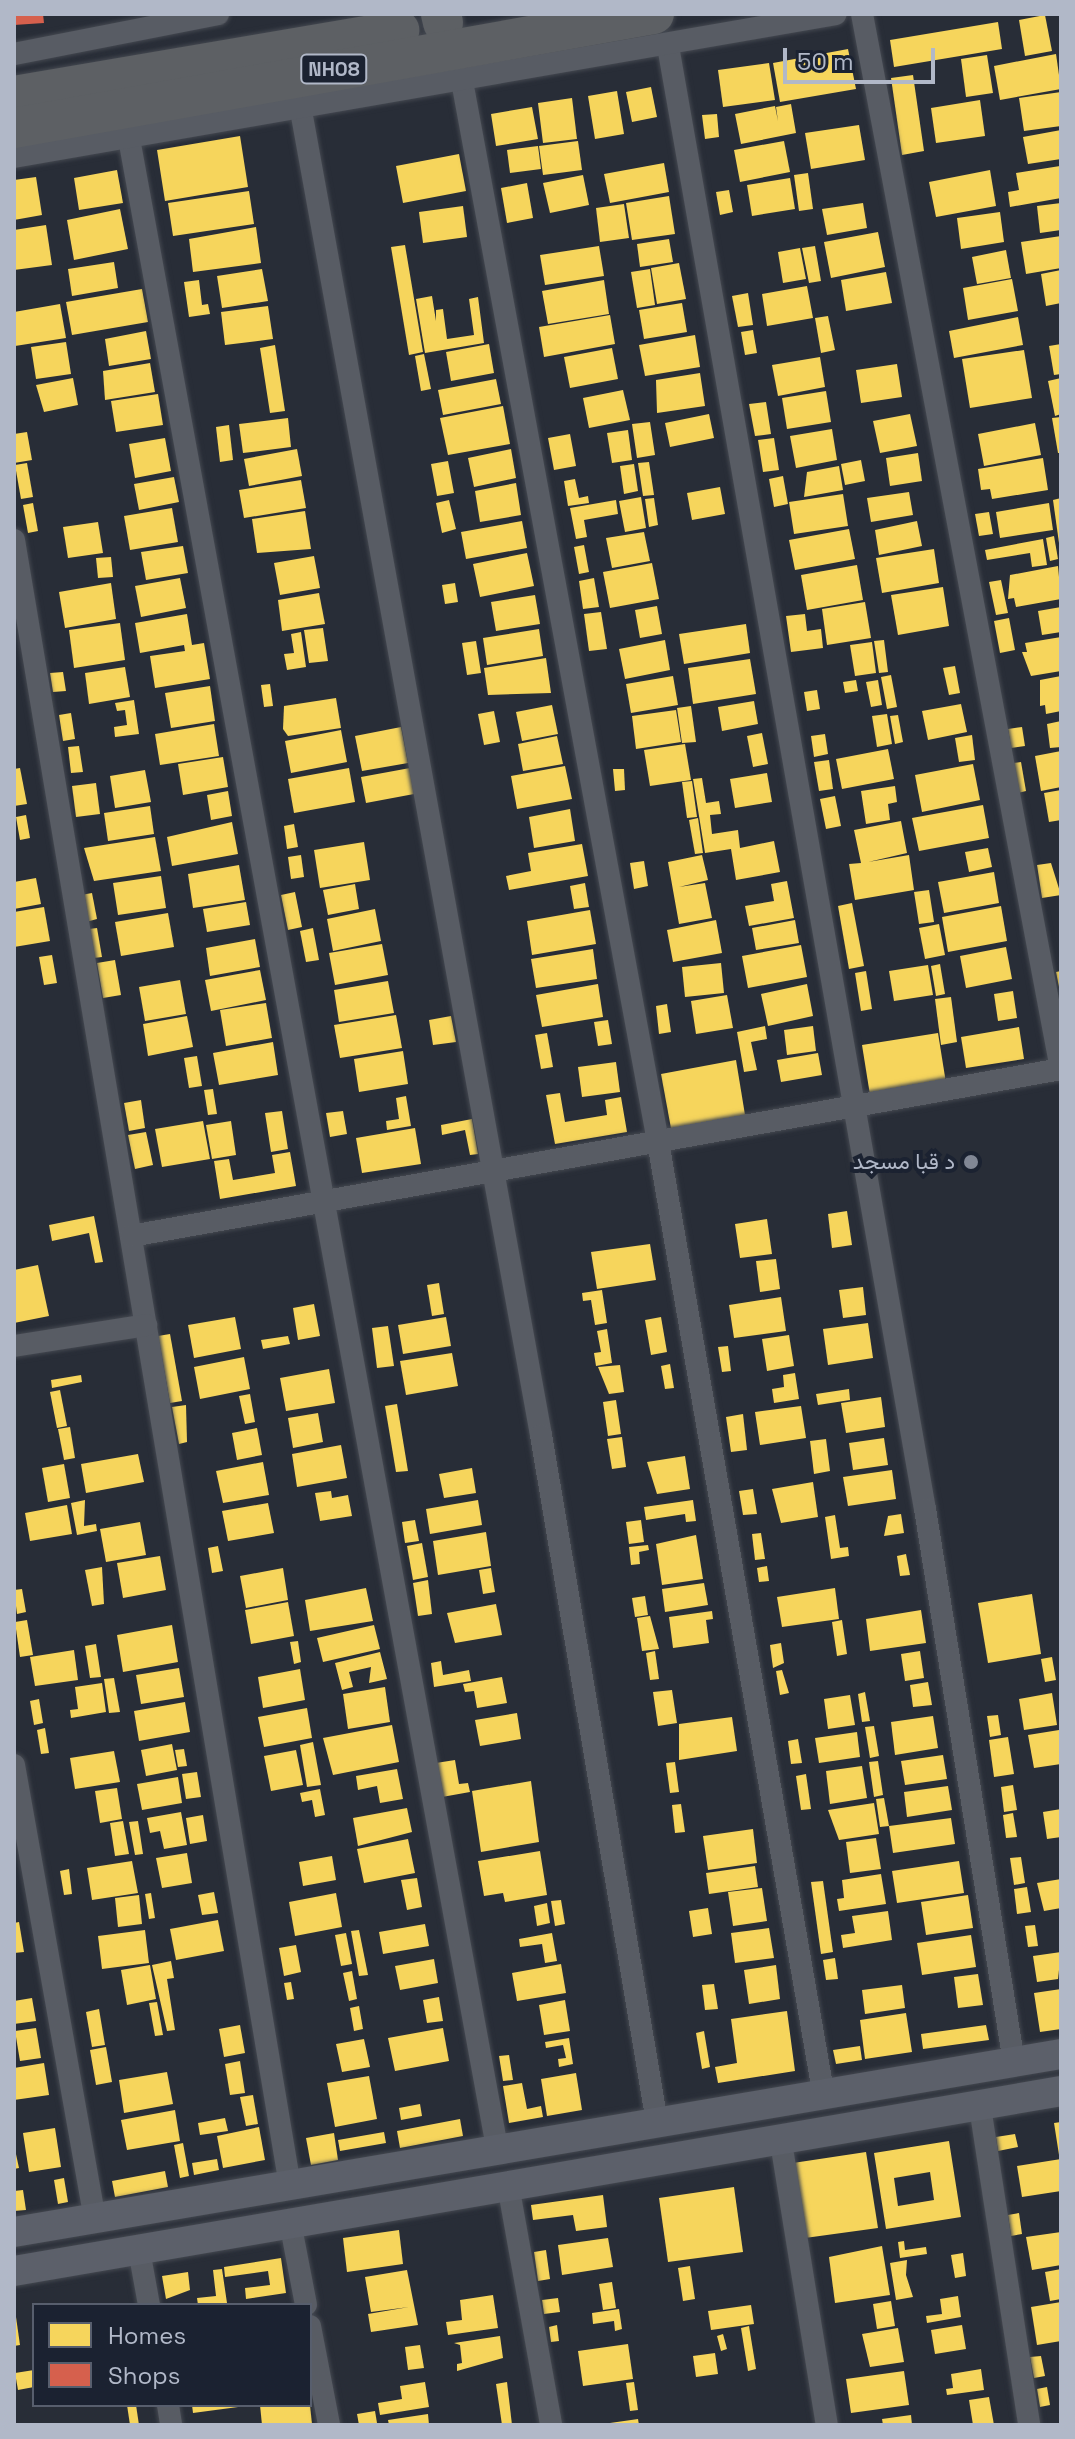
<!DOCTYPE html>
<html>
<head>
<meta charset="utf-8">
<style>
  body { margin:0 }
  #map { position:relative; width:1075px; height:2439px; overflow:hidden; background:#282d37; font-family:"Space Grotesk",Vazirmatn,sans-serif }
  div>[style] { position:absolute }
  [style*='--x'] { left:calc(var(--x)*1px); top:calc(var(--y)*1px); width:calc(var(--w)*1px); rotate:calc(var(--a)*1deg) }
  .homes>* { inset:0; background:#f6d55c }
  .shops>* { inset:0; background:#d6604d }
  .roads { filter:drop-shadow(0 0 2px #444850) drop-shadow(0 0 2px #444850) }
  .street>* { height:22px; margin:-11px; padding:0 11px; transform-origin:11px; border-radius:11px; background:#585c64 }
  .secondary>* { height:30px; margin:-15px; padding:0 15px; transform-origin:15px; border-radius:15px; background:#5c606a }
  .highway>* { height:40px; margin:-20px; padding:0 20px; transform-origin:20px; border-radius:20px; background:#5d6064 }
  .dots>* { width:22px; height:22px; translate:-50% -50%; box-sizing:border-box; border:4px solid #1b2231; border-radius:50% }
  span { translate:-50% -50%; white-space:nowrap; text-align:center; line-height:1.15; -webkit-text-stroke:8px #1b2231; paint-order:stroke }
  .shield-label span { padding:2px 6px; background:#1b2231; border:2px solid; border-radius:6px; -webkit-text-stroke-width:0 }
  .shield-label { font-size:20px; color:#b1b8c8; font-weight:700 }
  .poi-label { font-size:22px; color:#b1b8c8 }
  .right { translate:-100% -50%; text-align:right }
  .frame { position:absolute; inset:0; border:16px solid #b1b8c8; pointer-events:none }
  .legend { position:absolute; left:32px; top:2303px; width:280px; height:104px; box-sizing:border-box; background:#1b2231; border:2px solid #575e6d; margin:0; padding:10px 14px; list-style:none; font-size:24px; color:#b1b8c8 }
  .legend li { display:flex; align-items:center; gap:16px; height:40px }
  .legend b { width:40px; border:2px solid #575e6d }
  .scale { position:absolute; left:783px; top:48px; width:152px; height:36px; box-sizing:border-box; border:4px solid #b1b8c8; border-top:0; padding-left:10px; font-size:24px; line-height:28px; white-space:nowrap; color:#b1b8c8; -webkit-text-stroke:6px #1b2231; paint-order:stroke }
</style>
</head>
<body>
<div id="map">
  <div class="homes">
    <div style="clip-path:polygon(1045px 15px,1052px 51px,1025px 56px,1019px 20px)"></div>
    <div style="clip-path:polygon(998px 22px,1002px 49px,894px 67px,890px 40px)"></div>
    <div style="clip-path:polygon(848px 49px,856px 89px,780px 102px,773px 63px)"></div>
    <div style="clip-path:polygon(1056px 54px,1061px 89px,1000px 100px,994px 66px)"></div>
    <div style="clip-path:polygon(987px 55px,993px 93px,966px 97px,961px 59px)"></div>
    <div style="clip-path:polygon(769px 63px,775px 100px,723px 107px,718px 70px)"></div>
    <div style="clip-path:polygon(913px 75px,924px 151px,902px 155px,891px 78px)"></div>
    <div style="clip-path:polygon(651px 87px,657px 117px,632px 122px,626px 92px)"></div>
    <div style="clip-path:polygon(617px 91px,624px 134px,595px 139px,588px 96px)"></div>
    <div style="clip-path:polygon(1061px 92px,1061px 126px,1024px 131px,1019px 98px)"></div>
    <div style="clip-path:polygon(572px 98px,577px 139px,543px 143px,538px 103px)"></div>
    <div style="clip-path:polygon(980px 100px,985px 136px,936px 143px,931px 108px)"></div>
    <div style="clip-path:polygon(791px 104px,796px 133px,741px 144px,735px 114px,775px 106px,778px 121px,776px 107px)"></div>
    <div style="clip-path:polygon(532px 107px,538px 139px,496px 146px,491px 114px)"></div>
    <div style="clip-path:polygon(717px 114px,719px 137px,705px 139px,702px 115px)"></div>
    <div style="clip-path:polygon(859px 125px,865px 160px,811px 169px,805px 133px)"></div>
    <div style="clip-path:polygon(1061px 130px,1061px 159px,1028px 164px,1023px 137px)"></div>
    <div style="clip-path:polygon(240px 136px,248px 187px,165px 201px,157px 150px)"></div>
    <div style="clip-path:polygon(578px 141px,582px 170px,543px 175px,539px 146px)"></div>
    <div style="clip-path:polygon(784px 141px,790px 172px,740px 182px,734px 150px)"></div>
    <div style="clip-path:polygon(538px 146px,541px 169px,510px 173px,507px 150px)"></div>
    <div style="clip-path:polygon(459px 154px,466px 191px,403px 203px,396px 166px)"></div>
    <div style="clip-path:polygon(664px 163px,669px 192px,610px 203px,604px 174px)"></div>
    <div style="clip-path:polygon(1060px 166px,1061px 198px,1010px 207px,1008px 192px,1019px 190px,1016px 173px)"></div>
    <div style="clip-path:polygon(117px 170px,123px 203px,79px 210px,74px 178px)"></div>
    <div style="clip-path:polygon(990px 170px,996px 206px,936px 217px,929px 182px)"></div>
    <div style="clip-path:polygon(808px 173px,813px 209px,799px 211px,794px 175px)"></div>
    <div style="clip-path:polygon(583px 175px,589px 205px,550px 213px,543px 183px)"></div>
    <div style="clip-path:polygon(36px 177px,42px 215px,14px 220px,14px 180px)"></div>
    <div style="clip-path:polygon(790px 178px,795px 209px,752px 216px,747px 185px)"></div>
    <div style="clip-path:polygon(527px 183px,533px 218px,507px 223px,501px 188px)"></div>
    <div style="clip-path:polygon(729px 190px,733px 212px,720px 215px,716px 192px)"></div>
    <div style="clip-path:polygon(249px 191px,254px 224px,173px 236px,168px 203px)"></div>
    <div style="clip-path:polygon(669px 196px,675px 234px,632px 240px,626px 203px)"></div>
    <div style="clip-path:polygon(863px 203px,867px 228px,827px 235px,822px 209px)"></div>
    <div style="clip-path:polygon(1061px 203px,1061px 230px,1040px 233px,1037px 206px)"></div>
    <div style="clip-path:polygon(624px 204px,629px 238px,600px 242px,596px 208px)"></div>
    <div style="clip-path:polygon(463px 206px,467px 237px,423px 243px,419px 212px)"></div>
    <div style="clip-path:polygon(120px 209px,128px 249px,74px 260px,67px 220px)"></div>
    <div style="clip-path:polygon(1000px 212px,1004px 242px,961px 249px,957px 218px)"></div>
    <div style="clip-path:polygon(46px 225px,52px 265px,14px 270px,14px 230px)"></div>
    <div style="clip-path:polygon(256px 227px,261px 263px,193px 272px,189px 239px)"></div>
    <div style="clip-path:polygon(878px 232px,885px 267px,831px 278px,824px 242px)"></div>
    <div style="clip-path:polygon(1061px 236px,1061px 268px,1026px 274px,1021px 242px)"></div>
    <div style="clip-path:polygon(669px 239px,673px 262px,640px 267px,637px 244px)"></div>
    <div style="clip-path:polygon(405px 245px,423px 352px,409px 355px,391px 247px)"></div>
    <div style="clip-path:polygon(599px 246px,604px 276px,545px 285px,540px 255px)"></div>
    <div style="clip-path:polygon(815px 246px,821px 281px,809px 283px,802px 248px)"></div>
    <div style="clip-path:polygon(800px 248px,806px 279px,783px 283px,778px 252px)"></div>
    <div style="clip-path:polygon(1006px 250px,1011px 278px,977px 284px,972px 257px)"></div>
    <div style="clip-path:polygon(114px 262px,118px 288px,72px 296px,68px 269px)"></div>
    <div style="clip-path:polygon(679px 263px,686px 299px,657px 304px,651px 268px)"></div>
    <div style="clip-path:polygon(262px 269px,268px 301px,222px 308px,217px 276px)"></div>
    <div style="clip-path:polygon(650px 269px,655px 305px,637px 308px,631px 272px)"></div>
    <div style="clip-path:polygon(1061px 270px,1061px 303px,1046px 306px,1041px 274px)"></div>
    <div style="clip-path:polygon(886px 272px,892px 303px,846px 311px,841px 280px)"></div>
    <div style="clip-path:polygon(1012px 279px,1018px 311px,968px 320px,963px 288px)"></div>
    <div style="clip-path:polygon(199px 280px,202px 305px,208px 304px,210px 314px,189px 317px,184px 282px)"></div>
    <div style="clip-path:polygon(604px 280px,609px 314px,548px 324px,542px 291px)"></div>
    <div style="clip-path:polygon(807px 286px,813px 318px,767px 326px,762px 294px)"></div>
    <div style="clip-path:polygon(142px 289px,148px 322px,72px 335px,66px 302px)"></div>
    <div style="clip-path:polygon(748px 293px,753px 325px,738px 327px,732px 296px)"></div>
    <div style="clip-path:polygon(432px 296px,436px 321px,436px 310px,443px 309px,447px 339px,474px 335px,469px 299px,478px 297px,484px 343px,425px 353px,416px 299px)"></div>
    <div style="clip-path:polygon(682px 303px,687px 332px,644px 339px,639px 310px)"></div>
    <div style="clip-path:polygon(60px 304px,66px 338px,15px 346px,14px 312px)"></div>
    <div style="clip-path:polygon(268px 306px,273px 339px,225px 345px,221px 312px)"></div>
    <div style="clip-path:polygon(610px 315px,615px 344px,544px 357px,539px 327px)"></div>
    <div style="clip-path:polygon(828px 316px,835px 350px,821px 353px,815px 318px)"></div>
    <div style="clip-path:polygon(1018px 317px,1023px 345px,954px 358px,949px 331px)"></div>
    <div style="clip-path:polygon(753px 330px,757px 353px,745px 355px,741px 332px)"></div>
    <div style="clip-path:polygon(146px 331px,151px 359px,109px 366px,105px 339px)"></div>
    <div style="clip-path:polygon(695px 335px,700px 367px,645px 376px,639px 345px)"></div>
    <div style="clip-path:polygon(66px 342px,71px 374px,36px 379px,31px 347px)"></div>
    <div style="clip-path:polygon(489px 344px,494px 373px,451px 381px,446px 352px)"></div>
    <div style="clip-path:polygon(1061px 344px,1061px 374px,1054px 375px,1049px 346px)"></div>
    <div style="clip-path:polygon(275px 345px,285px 411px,270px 413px,260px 348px)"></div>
    <div style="clip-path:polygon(612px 348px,618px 379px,570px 388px,564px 357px)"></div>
    <div style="clip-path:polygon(1024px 350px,1032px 398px,970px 408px,962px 359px)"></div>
    <div style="clip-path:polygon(424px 354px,431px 389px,421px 391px,415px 356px)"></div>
    <div style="clip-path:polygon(820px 357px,825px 387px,778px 396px,772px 365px)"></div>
    <div style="clip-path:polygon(150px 363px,155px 392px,105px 400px,103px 371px)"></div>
    <div style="clip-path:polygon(897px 364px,902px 397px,861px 403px,856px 370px)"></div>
    <div style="clip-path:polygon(700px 373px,705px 406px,657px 413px,656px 380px)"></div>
    <div style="clip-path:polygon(73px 378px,78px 405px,44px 412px,36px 385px)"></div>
    <div style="clip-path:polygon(1061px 378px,1061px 414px,1055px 416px,1048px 381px)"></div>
    <div style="clip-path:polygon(496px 379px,501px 404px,443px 415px,438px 390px)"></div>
    <div style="clip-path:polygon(623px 390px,630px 420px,589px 428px,583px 398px)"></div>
    <div style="clip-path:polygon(826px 391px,831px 422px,787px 429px,782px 398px)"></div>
    <div style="clip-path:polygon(158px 394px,163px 425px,116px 432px,111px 401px)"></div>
    <div style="clip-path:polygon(766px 402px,771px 434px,755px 436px,749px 404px)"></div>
    <div style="clip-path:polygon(503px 406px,510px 444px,448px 455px,440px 418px)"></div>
    <div style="clip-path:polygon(709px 414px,714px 438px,670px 447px,665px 423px)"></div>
    <div style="clip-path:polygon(910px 414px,917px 446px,880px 453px,873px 421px)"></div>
    <div style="clip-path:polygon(1061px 417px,1061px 453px,1058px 453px,1052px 418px)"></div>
    <div style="clip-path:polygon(288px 418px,291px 447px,243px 453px,239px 424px)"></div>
    <div style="clip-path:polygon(650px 422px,655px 455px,637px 458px,632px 424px)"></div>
    <div style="clip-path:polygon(1035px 423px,1041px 455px,984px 466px,978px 434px)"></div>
    <div style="clip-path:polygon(229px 425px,233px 460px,220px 462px,216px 427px)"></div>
    <div style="clip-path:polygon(832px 429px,837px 460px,796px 468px,790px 436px)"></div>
    <div style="clip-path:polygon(628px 430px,632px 460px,612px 463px,607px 433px)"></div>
    <div style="clip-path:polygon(27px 432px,32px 460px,14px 463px,14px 434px)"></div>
    <div style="clip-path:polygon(570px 434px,576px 466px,554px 470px,548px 438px)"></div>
    <div style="clip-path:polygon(165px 438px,171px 471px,135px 478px,129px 444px)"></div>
    <div style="clip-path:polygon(774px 438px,779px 470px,763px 472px,758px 440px)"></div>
    <div style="clip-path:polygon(297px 449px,302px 476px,249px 486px,244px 459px)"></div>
    <div style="clip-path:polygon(511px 449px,516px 478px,474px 487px,468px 458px)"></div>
    <div style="clip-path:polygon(918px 453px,922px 481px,890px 486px,886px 458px)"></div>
    <div style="clip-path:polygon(1043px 458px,1048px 490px,992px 499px,990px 489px,981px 490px,978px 469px)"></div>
    <div style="clip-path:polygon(861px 460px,865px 481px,845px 485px,841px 464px)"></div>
    <div style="clip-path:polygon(448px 461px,454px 493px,437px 496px,431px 464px)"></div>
    <div style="clip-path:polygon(649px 462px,654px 495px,643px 496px,638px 463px)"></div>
    <div style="clip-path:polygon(27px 463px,33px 497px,21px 499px,15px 465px)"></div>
    <div style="clip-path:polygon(634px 464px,638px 491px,624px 494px,620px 466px)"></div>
    <div style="clip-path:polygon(839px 466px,843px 490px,804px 497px,807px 472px)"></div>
    <div style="clip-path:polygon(783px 476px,788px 504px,774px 507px,769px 479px)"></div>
    <div style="clip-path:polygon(174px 477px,179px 502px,139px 510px,134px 484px)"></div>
    <div style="clip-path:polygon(575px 479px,579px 498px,588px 496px,589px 503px,568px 506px,564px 481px)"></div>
    <div style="clip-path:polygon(301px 480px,306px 508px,244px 518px,239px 490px)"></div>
    <div style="clip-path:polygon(516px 483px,521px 515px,480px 522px,475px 491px)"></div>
    <div style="clip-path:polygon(720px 487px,725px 514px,692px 520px,687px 493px)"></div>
    <div style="clip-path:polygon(909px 492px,913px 515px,871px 522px,867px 498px)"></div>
    <div style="clip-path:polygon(843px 494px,848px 526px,794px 534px,789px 502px)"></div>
    <div style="clip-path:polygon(641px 497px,646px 528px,625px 532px,619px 501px)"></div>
    <div style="clip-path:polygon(654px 498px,658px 525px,649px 527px,645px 499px)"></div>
    <div style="clip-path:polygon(1061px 498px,1061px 542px,1059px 543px,1053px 500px)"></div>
    <div style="clip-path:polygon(449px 500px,456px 529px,442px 533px,436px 503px)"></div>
    <div style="clip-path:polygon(616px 500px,618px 514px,584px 520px,587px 537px,576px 539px,570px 508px)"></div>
    <div style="clip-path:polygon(33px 503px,38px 531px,28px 533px,23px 505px)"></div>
    <div style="clip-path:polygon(1049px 503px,1053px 530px,1000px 538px,996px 512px)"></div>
    <div style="clip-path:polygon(172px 508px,178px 542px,130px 550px,124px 516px)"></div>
    <div style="clip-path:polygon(305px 511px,311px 549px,257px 553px,252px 519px)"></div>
    <div style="clip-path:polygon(989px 512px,993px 534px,979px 536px,975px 514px)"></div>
    <div style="clip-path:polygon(522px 521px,527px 548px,466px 559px,461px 532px)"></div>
    <div style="clip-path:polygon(917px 521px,922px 546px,879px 555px,875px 530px)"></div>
    <div style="clip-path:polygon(98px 522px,103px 553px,68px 558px,63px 527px)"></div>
    <div style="clip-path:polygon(849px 529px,855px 559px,795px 570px,789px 540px)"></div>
    <div style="clip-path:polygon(644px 532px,650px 561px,612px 568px,606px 538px)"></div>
    <div style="clip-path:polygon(1054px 536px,1058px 559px,1050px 561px,1046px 538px)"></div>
    <div style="clip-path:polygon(1043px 539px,1047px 565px,1032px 567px,1030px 553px,987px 560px,985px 550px)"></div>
    <div style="clip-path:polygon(584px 545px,589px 572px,579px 574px,574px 547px)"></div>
    <div style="clip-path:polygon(183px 546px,188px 573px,146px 580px,141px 552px)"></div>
    <div style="clip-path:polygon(934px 549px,939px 583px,882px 593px,876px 558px)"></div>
    <div style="clip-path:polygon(527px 553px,534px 586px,480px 597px,473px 564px)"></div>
    <div style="clip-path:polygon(314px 556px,320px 588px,280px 595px,274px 563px)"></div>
    <div style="clip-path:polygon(111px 557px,113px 577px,98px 578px,96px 558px)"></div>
    <div style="clip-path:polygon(652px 563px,659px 599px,610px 608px,603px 572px)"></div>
    <div style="clip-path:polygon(857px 565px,863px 600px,807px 610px,801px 575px)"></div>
    <div style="clip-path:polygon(1058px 566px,1061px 599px,1016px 607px,1014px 598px,1008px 599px,1010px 575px)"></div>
    <div style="clip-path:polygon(180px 578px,186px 608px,141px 617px,135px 586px)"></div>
    <div style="clip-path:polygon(594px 578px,599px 607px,583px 609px,579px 581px)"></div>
    <div style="clip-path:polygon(1001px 580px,1008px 613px,996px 615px,989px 582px)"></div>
    <div style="clip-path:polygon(111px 583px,116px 619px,65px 628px,59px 592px)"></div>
    <div style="clip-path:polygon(455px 583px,458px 602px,445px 604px,442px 585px)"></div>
    <div style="clip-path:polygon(943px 587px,949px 626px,898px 635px,891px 595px)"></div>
    <div style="clip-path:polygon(319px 593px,325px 624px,282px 631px,278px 600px)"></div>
    <div style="clip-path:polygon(535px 595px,540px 624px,496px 631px,491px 602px)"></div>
    <div style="clip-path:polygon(865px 602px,871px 638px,827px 645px,822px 609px)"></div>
    <div style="clip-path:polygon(657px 606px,662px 634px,640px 638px,635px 610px)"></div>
    <div style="clip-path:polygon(1061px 607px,1061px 632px,1042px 635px,1038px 611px)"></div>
    <div style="clip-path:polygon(601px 612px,607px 649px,589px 651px,584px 614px)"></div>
    <div style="clip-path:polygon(187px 614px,192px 645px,204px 643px,210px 679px,155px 688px,150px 656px,185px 651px,184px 645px,140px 653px,135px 623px)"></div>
    <div style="clip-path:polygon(805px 614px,807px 631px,821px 629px,823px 648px,791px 652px,786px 616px)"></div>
    <div style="clip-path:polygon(1009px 618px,1015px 650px,1000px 653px,994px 621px)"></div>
    <div style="clip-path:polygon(120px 623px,125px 660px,74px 668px,69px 630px)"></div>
    <div style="clip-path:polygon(746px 624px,750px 653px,684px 664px,679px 634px)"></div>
    <div style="clip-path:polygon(323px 628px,328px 661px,309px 663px,304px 630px)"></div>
    <div style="clip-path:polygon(539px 629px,543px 656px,487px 665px,483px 638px)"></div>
    <div style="clip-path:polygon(301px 632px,306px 667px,287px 670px,284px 654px,294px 653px,291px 634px)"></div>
    <div style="clip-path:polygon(1061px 637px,1061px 671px,1031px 676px,1022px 652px,1027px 652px,1025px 643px)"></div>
    <div style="clip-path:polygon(665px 640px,670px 670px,625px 679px,619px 649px)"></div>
    <div style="clip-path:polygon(884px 640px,888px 672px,879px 673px,874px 641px)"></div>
    <div style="clip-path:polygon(476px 641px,481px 673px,467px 675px,462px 643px)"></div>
    <div style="clip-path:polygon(872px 642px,876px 673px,855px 676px,850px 645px)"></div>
    <div style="clip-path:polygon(546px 658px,551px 693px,488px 695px,484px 668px)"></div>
    <div style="clip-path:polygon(750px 659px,756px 694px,693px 704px,688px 668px)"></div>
    <div style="clip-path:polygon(955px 666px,960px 693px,949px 695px,943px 668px)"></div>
    <div style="clip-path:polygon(125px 667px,130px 697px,89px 704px,85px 673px)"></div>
    <div style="clip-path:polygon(63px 672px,66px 691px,53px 692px,50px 673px)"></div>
    <div style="clip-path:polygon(891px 675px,897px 707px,887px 709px,881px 677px)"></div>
    <div style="clip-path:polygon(673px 676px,678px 705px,631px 713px,626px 684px)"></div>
    <div style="clip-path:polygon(1061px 676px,1061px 711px,1046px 714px,1045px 705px,1040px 706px,1040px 680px)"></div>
    <div style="clip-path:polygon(856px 680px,858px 691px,845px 693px,843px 682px)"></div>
    <div style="clip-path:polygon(878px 680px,882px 705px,871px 707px,866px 682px)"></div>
    <div style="clip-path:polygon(270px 684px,273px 706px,264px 707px,261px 685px)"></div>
    <div style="clip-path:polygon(210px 686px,215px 721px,171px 728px,165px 693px)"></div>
    <div style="clip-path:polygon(817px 690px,820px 709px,807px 711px,804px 692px)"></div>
    <div style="clip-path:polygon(336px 698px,341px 728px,288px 736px,283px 729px,284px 706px)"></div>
    <div style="clip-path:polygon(134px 700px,139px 734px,115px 737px,114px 727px,127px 725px,125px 710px,117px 711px,115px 703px)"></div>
    <div style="clip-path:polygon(754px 701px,758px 724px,722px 731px,718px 707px)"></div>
    <div style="clip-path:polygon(961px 704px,967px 732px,928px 740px,922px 711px)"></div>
    <div style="clip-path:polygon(552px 705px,558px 734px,522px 741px,516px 712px)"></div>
    <div style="clip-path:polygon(691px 706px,696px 742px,682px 743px,677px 708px)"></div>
    <div style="clip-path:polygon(676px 710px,681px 742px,636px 749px,632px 716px)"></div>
    <div style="clip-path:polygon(494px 711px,500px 742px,484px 745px,478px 714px)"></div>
    <div style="clip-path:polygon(71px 713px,75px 739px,63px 741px,59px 715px)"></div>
    <div style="clip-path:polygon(887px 714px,892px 744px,877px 747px,872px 716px)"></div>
    <div style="clip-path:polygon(898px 715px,903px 742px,895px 744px,890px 716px)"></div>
    <div style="clip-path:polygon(1061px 721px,1061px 747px,1050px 748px,1047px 724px)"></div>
    <div style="clip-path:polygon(214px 724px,219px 756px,160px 765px,155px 734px)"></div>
    <div style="clip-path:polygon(401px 727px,408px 763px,362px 771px,355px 736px)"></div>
    <div style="clip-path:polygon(1022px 727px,1025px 746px,1011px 748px,1008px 729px)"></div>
    <div style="clip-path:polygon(341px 730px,347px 762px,291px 773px,285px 741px)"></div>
    <div style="clip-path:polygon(762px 733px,768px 764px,753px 767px,747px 736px)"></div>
    <div style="clip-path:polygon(825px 734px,828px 754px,814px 757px,811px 736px)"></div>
    <div style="clip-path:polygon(972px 735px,975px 760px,959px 762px,955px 738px)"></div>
    <div style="clip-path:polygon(557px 736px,563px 764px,523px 771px,518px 744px)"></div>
    <div style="clip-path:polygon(685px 744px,691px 780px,650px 786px,644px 750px)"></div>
    <div style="clip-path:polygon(79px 746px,83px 772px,71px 773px,68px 747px)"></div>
    <div style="clip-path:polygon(888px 749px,894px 779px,842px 789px,836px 759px)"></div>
    <div style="clip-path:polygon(1061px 751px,1061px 787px,1041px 791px,1035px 756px)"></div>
    <div style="clip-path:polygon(223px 757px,228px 787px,183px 795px,178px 764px)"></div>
    <div style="clip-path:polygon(829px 760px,833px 789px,819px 791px,814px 762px)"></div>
    <div style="clip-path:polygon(1021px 762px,1026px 791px,1018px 793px,1013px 763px)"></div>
    <div style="clip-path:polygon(973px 764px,980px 800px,922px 812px,915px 775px)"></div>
    <div style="clip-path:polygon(565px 766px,572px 799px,517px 809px,511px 776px)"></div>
    <div style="clip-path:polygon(20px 768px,27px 804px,14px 806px,14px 769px)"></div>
    <div style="clip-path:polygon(349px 768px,355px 802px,294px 813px,288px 779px)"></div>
    <div style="clip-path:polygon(410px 768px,414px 794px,366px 803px,361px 777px)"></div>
    <div style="clip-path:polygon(613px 769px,624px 769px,625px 790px,615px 791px)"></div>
    <div style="clip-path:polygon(145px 770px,151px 802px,115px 808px,110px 776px)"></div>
    <div style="clip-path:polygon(767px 773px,772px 802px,735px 808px,730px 779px)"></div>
    <div style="clip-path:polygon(702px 778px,706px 803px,719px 801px,721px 814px,710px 815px,712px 834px,738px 830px,740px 848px,774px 841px,780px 872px,736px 880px,731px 849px,705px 853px,693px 779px)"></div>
    <div style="clip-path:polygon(692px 781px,697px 817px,687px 818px,682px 782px)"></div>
    <div style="clip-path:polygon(96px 783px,100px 814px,76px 817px,72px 786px)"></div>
    <div style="clip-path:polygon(895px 786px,897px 802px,888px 804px,890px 820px,866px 824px,861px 791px)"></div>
    <div style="clip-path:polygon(1061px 790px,1061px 820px,1049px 822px,1044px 793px)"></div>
    <div style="clip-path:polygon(228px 791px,232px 816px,211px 820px,207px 795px)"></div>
    <div style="clip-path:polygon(835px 796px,841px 826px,826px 829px,820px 799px)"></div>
    <div style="clip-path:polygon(983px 805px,989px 838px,919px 851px,912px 818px)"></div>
    <div style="clip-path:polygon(150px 806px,154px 834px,108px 841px,104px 813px)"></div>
    <div style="clip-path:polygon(570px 809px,575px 841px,534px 848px,529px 817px)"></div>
    <div style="clip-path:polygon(26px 815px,30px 838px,20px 840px,16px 817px)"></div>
    <div style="clip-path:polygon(698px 818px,703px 853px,695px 854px,689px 820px)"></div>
    <div style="clip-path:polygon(901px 821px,907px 853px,868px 862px,909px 855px,914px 890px,855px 900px,849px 864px,861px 863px,854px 830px)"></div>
    <div style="clip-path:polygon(232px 822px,238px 854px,172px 866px,167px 837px)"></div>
    <div style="clip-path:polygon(294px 824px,298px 847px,287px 849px,284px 826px)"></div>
    <div style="clip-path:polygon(155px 837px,161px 871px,94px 881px,84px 848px)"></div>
    <div style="clip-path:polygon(364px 842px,370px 880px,320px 888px,314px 850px)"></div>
    <div style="clip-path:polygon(582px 844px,588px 876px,509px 890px,506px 876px,531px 871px,528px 853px)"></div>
    <div style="clip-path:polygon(988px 848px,992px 867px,969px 872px,965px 852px)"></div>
    <div style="clip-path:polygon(301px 855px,304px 877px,291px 879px,288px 857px)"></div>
    <div style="clip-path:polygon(702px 855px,708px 880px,679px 887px,705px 883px,712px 918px,679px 924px,668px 862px)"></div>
    <div style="clip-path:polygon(644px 861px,648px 886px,634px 889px,630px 863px)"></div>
    <div style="clip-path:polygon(1051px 863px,1061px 895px,1042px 898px,1037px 865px)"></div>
    <div style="clip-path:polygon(239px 865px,245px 900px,193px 908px,188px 874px)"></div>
    <div style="clip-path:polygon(994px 872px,999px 903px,944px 913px,938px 882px)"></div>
    <div style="clip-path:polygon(161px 876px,166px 908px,118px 915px,113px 883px)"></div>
    <div style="clip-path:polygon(36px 878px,41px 904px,14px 909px,14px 882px)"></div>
    <div style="clip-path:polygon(787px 881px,794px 918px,749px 926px,745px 906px,774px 901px,771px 884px)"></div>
    <div style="clip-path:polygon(585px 883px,589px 907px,574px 909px,570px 886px)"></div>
    <div style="clip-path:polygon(355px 884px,359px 909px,328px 915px,323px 890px)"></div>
    <div style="clip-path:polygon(929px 890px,934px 922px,919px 924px,914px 892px)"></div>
    <div style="clip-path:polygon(295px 892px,302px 927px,288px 930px,281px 895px)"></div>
    <div style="clip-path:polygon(92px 893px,97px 919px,86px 922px,81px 895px)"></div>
    <div style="clip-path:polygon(246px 902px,250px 925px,207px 932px,203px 909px)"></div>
    <div style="clip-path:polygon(852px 903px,864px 966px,849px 969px,838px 906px)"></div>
    <div style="clip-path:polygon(1001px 906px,1007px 941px,948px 952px,942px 917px)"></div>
    <div style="clip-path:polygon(44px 907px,50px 941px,14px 947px,14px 912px)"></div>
    <div style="clip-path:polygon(375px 909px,381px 941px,333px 951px,327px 919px)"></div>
    <div style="clip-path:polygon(590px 910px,596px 944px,532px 955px,527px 921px)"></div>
    <div style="clip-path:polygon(168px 913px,174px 947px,121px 956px,115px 922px)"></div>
    <div style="clip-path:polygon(716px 920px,722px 953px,673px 962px,667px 930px)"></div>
    <div style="clip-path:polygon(795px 920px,799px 943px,756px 950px,752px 928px)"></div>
    <div style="clip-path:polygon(939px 924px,945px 955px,925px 959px,919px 928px)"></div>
    <div style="clip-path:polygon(97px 928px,102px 957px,94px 958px,89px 929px)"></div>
    <div style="clip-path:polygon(313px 928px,319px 960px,306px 962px,300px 931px)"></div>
    <div style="clip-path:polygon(255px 939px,260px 967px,210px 976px,206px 948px)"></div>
    <div style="clip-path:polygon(382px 944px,388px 975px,335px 985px,329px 953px)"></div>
    <div style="clip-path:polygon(801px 945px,807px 977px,748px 988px,742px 956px)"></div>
    <div style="clip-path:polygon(1006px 947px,1012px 979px,966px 988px,960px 956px)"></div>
    <div style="clip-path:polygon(593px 949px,597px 979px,536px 988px,531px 959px)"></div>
    <div style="clip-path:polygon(52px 955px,57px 983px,44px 985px,39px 957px)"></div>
    <div style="clip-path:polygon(115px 960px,121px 995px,103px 998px,97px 963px)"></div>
    <div style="clip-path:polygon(721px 963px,724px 993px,685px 997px,682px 967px)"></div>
    <div style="clip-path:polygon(940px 964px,945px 994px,936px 996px,931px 966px)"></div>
    <div style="clip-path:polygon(928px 965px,933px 995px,894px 1001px,889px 971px)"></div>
    <div style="clip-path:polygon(260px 970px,266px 1000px,211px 1011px,205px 980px)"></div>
    <div style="clip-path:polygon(866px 971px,872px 1009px,861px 1011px,855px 973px)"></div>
    <div style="clip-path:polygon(1061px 971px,1061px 992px,1060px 992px,1056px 972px)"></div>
    <div style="clip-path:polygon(180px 980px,186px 1014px,145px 1021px,139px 987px)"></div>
    <div style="clip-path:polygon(388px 981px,394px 1013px,339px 1022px,334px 990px)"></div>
    <div style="clip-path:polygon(598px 984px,603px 1017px,542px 1027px,536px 995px)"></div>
    <div style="clip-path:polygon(807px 984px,813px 1016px,768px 1026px,761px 994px)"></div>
    <div style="clip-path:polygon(1013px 991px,1017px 1018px,998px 1021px,994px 994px)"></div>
    <div style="clip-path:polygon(727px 995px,733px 1028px,696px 1034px,691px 1001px)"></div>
    <div style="clip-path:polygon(951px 997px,957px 1042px,941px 1045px,935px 999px)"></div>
    <div style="clip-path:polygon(266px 1003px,272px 1038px,226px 1046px,220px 1010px)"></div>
    <div style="clip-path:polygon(667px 1004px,671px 1032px,659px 1034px,656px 1006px)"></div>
    <div style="clip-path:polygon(396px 1015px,402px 1048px,340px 1058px,334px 1025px)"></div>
    <div style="clip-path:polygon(187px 1016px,193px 1047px,148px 1056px,143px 1024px)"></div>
    <div style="clip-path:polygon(451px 1016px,456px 1042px,433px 1045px,429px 1020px)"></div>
    <div style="clip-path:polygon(608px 1020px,612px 1044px,598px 1046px,594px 1022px)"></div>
    <div style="clip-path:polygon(765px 1026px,767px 1039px,751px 1042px,757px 1070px,744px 1072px,737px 1032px)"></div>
    <div style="clip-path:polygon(813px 1026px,816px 1051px,787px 1055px,784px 1030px)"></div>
    <div style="clip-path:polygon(1019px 1027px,1024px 1059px,966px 1068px,961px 1037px)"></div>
    <div style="clip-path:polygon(547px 1033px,553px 1067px,541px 1069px,535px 1035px)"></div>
    <div style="clip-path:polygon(938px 1033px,946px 1083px,870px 1095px,862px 1045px)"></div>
    <div style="clip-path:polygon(273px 1042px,278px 1075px,219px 1085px,213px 1053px)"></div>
    <div style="clip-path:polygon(403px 1051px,408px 1084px,359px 1092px,354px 1059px)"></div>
    <div style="clip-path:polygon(818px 1053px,822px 1075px,781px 1082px,777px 1060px)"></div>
    <div style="clip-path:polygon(197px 1056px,202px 1086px,189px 1088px,184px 1058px)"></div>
    <div style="clip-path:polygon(736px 1060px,746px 1121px,672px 1134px,661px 1074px)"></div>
    <div style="clip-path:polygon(616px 1062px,620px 1092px,582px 1097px,578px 1067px)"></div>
    <div style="clip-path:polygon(213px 1089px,217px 1114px,208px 1115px,204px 1090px)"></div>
    <div style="clip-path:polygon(560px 1093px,565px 1122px,607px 1115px,605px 1100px,621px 1097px,627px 1132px,555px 1144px,546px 1095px)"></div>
    <div style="clip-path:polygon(406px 1096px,411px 1126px,387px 1130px,386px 1121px,399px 1119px,396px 1098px)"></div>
    <div style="clip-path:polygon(141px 1100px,145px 1128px,129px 1131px,124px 1103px)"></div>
    <div style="clip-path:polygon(282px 1111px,288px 1149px,271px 1152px,265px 1113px)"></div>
    <div style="clip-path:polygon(343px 1111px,347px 1134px,330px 1137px,326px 1113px)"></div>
    <div style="clip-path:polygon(472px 1119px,478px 1154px,470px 1155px,465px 1130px,442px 1135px,441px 1125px)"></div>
    <div style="clip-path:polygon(203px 1121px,210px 1159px,162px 1167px,155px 1129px)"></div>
    <div style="clip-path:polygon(231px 1121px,236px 1155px,212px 1159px,206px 1125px)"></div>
    <div style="clip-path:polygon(415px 1128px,421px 1164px,362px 1173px,356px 1138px)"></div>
    <div style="clip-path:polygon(146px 1132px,153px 1165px,135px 1169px,128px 1135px)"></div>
    <div style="clip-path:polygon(290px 1152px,296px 1186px,220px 1199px,214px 1161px,229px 1159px,233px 1180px,275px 1173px,272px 1155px)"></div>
    <div style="clip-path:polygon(847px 1211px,852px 1245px,832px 1248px,828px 1214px)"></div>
    <div style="clip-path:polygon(94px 1216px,103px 1262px,95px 1263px,89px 1233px,52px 1241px,49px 1225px)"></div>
    <div style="clip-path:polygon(767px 1219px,772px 1254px,740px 1258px,735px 1224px)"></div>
    <div style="clip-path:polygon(650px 1244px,656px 1280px,597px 1289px,591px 1252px)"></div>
    <div style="clip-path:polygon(776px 1259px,780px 1289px,760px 1292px,756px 1261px)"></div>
    <div style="clip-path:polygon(38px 1265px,49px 1316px,14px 1323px,14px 1270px)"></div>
    <div style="clip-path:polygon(439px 1283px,444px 1314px,432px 1316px,427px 1285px)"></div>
    <div style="clip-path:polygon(863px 1287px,866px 1315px,843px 1318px,839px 1290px)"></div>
    <div style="clip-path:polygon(602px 1290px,607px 1323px,595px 1325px,591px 1300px,583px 1301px,582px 1293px)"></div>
    <div style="clip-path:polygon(781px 1297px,786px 1331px,734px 1338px,729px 1305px)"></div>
    <div style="clip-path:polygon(314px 1304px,320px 1336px,298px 1340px,293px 1308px)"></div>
    <div style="clip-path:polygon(235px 1317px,241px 1349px,194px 1358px,188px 1325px)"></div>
    <div style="clip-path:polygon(446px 1317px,451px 1346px,403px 1354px,398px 1325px)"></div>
    <div style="clip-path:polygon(661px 1317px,667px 1352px,651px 1355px,645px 1320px)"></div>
    <div style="clip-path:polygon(868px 1323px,873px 1358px,828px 1365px,823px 1329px)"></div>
    <div style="clip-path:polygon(388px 1326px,394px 1366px,377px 1368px,372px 1328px)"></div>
    <div style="clip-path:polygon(607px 1329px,612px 1363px,596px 1366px,594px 1353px,601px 1352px,597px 1331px)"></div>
    <div style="clip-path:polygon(170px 1334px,182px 1401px,170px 1403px,158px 1336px)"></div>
    <div style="clip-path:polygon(789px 1335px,794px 1366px,767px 1371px,762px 1339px)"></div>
    <div style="clip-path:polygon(288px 1336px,290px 1344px,263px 1349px,261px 1340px)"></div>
    <div style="clip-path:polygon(728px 1346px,731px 1371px,722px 1372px,718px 1347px)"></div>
    <div style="clip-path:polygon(452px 1353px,458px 1386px,406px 1395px,400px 1361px)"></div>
    <div style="clip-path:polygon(244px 1357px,250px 1389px,200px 1399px,194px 1367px)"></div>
    <div style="clip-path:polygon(670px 1364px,674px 1388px,665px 1389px,661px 1366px)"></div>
    <div style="clip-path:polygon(620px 1365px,624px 1392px,609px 1394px,598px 1367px)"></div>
    <div style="clip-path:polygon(329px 1369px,335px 1403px,286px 1411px,280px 1378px)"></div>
    <div style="clip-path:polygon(795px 1373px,799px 1399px,774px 1403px,772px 1389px,784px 1387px,783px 1375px)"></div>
    <div style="clip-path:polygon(81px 1375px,82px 1382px,52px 1388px,51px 1380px)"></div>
    <div style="clip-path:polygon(849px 1389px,850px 1400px,818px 1405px,816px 1394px)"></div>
    <div style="clip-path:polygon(60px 1390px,67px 1426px,57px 1428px,50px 1392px)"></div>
    <div style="clip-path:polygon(250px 1394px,255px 1422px,245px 1424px,239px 1396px)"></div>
    <div style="clip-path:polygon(881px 1397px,885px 1427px,846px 1433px,841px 1403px)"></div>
    <div style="clip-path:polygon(616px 1400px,621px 1434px,608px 1436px,603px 1402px)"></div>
    <div style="clip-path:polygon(397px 1404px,408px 1471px,396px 1472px,385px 1406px)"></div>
    <div style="clip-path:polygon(186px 1405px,187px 1442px,179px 1444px,172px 1407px)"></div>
    <div style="clip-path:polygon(801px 1406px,806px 1438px,760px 1445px,755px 1412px)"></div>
    <div style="clip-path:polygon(318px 1413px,323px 1442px,293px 1448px,288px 1418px)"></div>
    <div style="clip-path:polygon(743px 1414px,747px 1450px,731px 1452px,726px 1417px)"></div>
    <div style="clip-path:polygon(70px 1427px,75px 1458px,64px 1460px,58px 1429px)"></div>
    <div style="clip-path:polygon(257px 1428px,262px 1455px,237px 1460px,232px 1433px)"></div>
    <div style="clip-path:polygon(622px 1437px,626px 1467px,612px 1469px,607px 1439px)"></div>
    <div style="clip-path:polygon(884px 1438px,888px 1465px,853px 1470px,849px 1443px)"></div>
    <div style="clip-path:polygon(826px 1439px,830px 1471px,814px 1474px,810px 1441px)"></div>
    <div style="clip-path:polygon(341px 1445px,347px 1478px,297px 1487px,292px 1454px)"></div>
    <div style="clip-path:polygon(138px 1454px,144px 1482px,86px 1493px,81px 1464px)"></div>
    <div style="clip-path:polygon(685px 1456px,690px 1489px,657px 1494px,647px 1462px)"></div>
    <div style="clip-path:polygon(263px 1462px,269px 1495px,223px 1503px,216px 1471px)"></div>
    <div style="clip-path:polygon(64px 1464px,70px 1498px,48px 1502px,42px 1468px)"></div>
    <div style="clip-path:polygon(472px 1468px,476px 1493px,444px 1498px,439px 1474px)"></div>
    <div style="clip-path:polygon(892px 1470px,896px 1499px,848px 1506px,843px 1477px)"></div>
    <div style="clip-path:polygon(813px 1482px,818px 1517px,781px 1523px,772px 1489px)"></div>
    <div style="clip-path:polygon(753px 1489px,757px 1514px,743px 1515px,739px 1491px)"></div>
    <div style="clip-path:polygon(331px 1491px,332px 1498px,348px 1495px,352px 1516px,320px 1521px,315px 1493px)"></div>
    <div style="clip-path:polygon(85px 1500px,84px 1526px,96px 1524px,97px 1531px,77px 1535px,71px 1503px)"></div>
    <div style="clip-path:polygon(478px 1500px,482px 1525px,430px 1534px,426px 1509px)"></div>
    <div style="clip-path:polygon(693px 1500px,696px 1521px,686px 1522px,685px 1514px,646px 1520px,644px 1507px)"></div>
    <div style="clip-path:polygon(268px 1503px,274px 1533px,228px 1541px,222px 1511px)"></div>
    <div style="clip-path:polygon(67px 1505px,72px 1534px,30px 1541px,25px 1513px)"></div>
    <div style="clip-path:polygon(901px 1514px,904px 1533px,884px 1536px,888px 1516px)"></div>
    <div style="clip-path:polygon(835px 1515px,840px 1548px,848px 1547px,849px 1556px,831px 1559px,825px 1517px)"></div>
    <div style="clip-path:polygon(415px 1520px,419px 1541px,405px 1543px,402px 1522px)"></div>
    <div style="clip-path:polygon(641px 1520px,644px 1542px,629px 1544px,626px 1522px)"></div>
    <div style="clip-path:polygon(140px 1522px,146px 1555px,106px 1562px,100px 1529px)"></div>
    <div style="clip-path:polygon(486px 1532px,491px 1566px,438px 1575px,433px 1541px)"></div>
    <div style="clip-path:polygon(761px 1533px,765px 1559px,755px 1560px,752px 1534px)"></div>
    <div style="clip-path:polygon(696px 1535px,703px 1579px,662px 1585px,656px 1544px)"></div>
    <div style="clip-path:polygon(422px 1543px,428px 1577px,413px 1580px,407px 1546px)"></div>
    <div style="clip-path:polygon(648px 1545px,649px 1550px,639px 1552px,640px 1564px,631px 1565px,629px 1547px)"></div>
    <div style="clip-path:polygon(218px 1546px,223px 1571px,212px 1573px,208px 1548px)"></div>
    <div style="clip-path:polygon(906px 1554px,910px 1575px,900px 1576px,897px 1556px)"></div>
    <div style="clip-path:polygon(160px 1556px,166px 1590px,123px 1598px,117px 1563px)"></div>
    <div style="clip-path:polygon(767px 1566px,769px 1581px,759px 1582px,757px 1568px)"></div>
    <div style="clip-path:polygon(102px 1567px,104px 1604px,92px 1606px,85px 1570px)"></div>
    <div style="clip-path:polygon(283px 1568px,288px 1600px,246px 1608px,240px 1576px)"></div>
    <div style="clip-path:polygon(491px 1568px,495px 1592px,483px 1594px,479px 1570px)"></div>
    <div style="clip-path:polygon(428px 1580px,432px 1614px,418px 1616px,413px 1583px)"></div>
    <div style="clip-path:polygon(704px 1583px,708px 1605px,665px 1612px,662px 1589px)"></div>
    <div style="clip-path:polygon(366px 1588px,373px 1621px,310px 1631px,305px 1600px)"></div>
    <div style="clip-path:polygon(835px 1588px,839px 1619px,782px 1627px,777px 1597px)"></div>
    <div style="clip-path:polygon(22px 1589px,26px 1612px,17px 1614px,14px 1590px)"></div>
    <div style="clip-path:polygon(1032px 1594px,1041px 1654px,988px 1663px,978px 1603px)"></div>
    <div style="clip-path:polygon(645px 1596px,648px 1615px,635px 1617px,632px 1598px)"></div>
    <div style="clip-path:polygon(288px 1602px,294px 1636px,251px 1644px,245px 1610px)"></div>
    <div style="clip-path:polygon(496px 1604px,502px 1635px,455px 1643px,447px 1613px)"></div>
    <div style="clip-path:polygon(921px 1610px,926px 1643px,870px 1651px,866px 1619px)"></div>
    <div style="clip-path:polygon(712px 1611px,713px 1619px,706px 1620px,709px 1643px,673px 1648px,669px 1617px)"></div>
    <div style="clip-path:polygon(650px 1616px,659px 1649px,642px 1651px,637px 1618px)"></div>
    <div style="clip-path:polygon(27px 1620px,33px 1655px,20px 1657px,15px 1622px)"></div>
    <div style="clip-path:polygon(842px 1620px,847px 1654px,837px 1656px,832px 1622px)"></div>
    <div style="clip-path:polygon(172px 1625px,178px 1662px,123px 1672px,117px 1635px)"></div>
    <div style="clip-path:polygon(374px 1625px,380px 1649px,323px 1662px,317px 1638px)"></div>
    <div style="clip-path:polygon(298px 1641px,301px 1662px,294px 1664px,290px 1642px)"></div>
    <div style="clip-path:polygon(781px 1643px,784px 1663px,773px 1668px,770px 1645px)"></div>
    <div style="clip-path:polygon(96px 1644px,101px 1677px,90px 1678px,85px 1646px)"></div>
    <div style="clip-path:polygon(74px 1650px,78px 1680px,35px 1686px,30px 1657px)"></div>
    <div style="clip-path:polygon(655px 1651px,659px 1679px,650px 1680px,646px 1653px)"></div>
    <div style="clip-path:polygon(920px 1651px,924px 1678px,905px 1681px,901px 1654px)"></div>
    <div style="clip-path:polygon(380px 1652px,387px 1679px,369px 1683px,371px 1667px,349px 1672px,353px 1687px,342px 1690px,335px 1663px)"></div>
    <div style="clip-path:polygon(1052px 1657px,1056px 1680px,1045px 1682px,1041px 1659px)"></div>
    <div style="clip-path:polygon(441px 1661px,443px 1675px,469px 1670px,471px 1681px,434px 1687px,431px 1663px)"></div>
    <div style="clip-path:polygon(179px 1668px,184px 1697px,141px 1704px,136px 1675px)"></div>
    <div style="clip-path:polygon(300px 1669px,305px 1700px,263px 1708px,258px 1677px)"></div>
    <div style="clip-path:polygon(782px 1670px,789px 1693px,780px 1695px,776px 1671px)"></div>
    <div style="clip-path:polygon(502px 1677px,507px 1703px,477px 1708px,474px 1691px,465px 1692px,463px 1684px)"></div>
    <div style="clip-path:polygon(114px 1678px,120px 1712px,109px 1713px,104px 1679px)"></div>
    <div style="clip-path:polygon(928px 1682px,932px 1705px,913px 1707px,910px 1685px)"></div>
    <div style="clip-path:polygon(102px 1683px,106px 1712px,71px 1718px,70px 1710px,78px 1709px,75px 1687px)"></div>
    <div style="clip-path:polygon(385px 1687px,390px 1722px,348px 1729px,343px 1694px)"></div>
    <div style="clip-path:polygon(672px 1690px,677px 1723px,658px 1726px,653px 1692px)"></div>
    <div style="clip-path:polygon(865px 1692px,870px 1721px,862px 1722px,858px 1694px)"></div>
    <div style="clip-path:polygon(1052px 1693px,1057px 1725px,1024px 1730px,1019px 1699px)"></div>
    <div style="clip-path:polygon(850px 1695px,855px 1725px,828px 1729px,824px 1699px)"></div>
    <div style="clip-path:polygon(39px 1699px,43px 1723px,34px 1725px,30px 1701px)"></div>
    <div style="clip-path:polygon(185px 1702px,190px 1732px,139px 1741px,134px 1711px)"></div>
    <div style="clip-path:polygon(307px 1708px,312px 1738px,264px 1747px,258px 1717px)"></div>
    <div style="clip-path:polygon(517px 1713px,521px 1739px,480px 1746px,475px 1720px)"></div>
    <div style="clip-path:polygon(998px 1715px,1001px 1735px,990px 1737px,987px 1716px)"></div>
    <div style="clip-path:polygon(933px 1716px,938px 1748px,895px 1755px,891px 1722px)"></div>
    <div style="clip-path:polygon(732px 1717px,737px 1751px,679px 1760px,679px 1724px)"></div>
    <div style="clip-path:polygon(392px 1725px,399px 1762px,333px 1775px,323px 1738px)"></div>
    <div style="clip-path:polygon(874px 1726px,879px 1756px,870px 1758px,865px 1727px)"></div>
    <div style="clip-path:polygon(45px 1728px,49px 1753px,41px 1754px,37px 1730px)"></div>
    <div style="clip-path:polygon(1059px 1730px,1061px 1764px,1034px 1768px,1028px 1735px)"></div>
    <div style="clip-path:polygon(857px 1732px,860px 1757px,819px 1763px,815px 1738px)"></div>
    <div style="clip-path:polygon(1008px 1737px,1014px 1774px,994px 1777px,989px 1740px)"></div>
    <div style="clip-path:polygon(798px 1739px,802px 1763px,791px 1764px,788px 1741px)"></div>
    <div style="clip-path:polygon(313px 1742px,321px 1785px,307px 1787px,300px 1745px)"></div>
    <div style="clip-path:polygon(172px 1744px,177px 1770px,146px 1776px,141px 1750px)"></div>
    <div style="clip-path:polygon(184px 1749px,187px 1766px,178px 1767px,175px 1750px)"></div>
    <div style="clip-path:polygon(296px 1750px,303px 1785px,271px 1791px,264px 1756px)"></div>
    <div style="clip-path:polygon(114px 1751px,120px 1782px,75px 1789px,70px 1758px)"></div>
    <div style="clip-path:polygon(943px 1755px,947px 1779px,905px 1785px,901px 1761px)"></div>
    <div style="clip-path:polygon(455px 1760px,459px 1784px,468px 1783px,470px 1792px,442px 1797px,436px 1763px)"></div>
    <div style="clip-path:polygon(878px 1761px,883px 1795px,874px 1797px,869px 1762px)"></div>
    <div style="clip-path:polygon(675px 1762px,679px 1792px,670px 1793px,666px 1763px)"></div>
    <div style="clip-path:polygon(862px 1766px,867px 1798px,830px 1804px,826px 1771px)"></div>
    <div style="clip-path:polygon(397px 1769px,403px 1799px,380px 1803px,377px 1786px,358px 1790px,356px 1776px)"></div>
    <div style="clip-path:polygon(197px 1772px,201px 1797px,186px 1799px,182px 1774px)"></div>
    <div style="clip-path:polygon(806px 1774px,811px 1809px,801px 1810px,796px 1776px)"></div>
    <div style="clip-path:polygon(178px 1777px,182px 1803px,142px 1810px,137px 1784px)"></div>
    <div style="clip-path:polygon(531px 1781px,539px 1842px,481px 1852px,472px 1791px)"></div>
    <div style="clip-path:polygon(1013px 1785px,1017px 1810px,1004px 1812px,1001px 1787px)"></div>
    <div style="clip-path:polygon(948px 1786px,952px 1810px,907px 1817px,904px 1792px)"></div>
    <div style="clip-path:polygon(117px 1788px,122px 1819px,100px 1823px,95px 1791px)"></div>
    <div style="clip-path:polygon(320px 1789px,325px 1815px,315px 1817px,312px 1800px,302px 1802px,300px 1793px)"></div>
    <div style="clip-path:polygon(884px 1798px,889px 1826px,880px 1827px,876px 1799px)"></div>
    <div style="clip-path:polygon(874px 1803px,879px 1834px,839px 1840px,828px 1810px)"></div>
    <div style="clip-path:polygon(681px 1804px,685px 1832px,675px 1833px,672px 1805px)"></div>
    <div style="clip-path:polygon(407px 1808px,412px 1832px,358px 1846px,353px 1818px)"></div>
    <div style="clip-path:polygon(1061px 1809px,1061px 1837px,1047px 1839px,1043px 1812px)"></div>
    <div style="clip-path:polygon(181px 1812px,187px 1845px,164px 1849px,160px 1831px,150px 1833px,147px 1818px)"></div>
    <div style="clip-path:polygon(1013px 1813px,1017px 1837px,1006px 1838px,1003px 1815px)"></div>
    <div style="clip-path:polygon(203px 1815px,207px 1841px,190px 1844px,186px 1818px)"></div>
    <div style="clip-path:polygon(951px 1818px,955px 1844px,893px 1853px,889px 1826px)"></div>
    <div style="clip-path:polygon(123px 1821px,129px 1854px,115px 1856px,110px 1823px)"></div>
    <div style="clip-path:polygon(138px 1821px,143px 1854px,135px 1855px,129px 1822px)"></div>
    <div style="clip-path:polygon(753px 1829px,757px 1863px,708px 1870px,703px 1836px)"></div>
    <div style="clip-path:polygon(876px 1838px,881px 1869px,850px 1873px,846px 1842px)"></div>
    <div style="clip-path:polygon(408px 1839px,415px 1873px,364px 1883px,357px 1849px)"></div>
    <div style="clip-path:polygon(540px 1851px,547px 1895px,505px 1902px,503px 1893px,484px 1896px,478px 1861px)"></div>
    <div style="clip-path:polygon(187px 1853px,192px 1883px,162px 1888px,156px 1858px)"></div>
    <div style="clip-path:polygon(332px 1856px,336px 1880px,303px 1886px,299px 1862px)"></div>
    <div style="clip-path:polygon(1021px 1857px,1025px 1883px,1014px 1885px,1010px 1858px)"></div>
    <div style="clip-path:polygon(132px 1861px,138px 1893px,92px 1900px,87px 1868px)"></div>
    <div style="clip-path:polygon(959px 1861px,964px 1893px,897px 1903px,892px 1871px)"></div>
    <div style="clip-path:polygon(755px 1866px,758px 1887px,709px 1894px,706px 1873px)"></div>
    <div style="clip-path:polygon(69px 1869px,72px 1894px,64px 1895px,60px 1871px)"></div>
    <div style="clip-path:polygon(881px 1874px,886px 1904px,839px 1911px,837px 1899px,844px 1898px,842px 1880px)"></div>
    <div style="clip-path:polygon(417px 1878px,422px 1907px,407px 1910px,401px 1880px)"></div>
    <div style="clip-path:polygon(1061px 1879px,1061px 1908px,1044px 1911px,1037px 1883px)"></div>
    <div style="clip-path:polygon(823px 1881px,833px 1952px,821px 1954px,811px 1882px)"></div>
    <div style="clip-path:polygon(1027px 1887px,1031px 1912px,1017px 1914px,1014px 1889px)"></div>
    <div style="clip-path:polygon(762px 1888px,767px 1921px,733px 1926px,728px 1892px)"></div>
    <div style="clip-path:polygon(214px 1892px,218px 1913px,202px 1915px,198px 1895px)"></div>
    <div style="clip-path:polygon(151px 1893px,155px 1918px,149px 1919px,145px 1894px)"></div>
    <div style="clip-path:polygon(336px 1893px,342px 1927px,295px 1936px,289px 1902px)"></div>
    <div style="clip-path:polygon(139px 1895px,142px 1924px,118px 1927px,115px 1898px)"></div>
    <div style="clip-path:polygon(968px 1895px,973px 1928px,926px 1935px,921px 1902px)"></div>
    <div style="clip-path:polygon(561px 1900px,565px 1924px,555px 1926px,551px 1901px)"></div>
    <div style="clip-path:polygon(547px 1903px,550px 1923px,537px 1926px,534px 1906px)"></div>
    <div style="clip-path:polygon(708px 1908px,712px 1934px,693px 1937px,689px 1911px)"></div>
    <div style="clip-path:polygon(888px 1911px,892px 1940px,843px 1948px,841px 1935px,855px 1933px,852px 1916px)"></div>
    <div style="clip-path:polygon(218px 1920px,224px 1951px,176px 1960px,170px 1929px)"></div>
    <div style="clip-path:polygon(19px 1922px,24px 1952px,14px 1953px,14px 1923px)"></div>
    <div style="clip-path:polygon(425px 1924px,429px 1946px,383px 1954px,379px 1932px)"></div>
    <div style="clip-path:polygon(1035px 1925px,1038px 1946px,1028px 1947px,1025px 1926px)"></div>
    <div style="clip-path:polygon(769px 1928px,774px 1958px,735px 1963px,731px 1933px)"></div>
    <div style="clip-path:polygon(145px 1930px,149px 1963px,102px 1969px,98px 1936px)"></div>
    <div style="clip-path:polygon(359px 1930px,368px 1975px,359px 1976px,351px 1931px)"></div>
    <div style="clip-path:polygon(346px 1933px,352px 1964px,341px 1966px,335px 1935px)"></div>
    <div style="clip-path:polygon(552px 1933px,557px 1961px,545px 1963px,542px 1944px,520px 1947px,519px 1939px)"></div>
    <div style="clip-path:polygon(971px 1935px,976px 1967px,922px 1975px,917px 1943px)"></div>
    <div style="clip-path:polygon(296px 1945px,301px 1972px,284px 1976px,279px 1948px)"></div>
    <div style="clip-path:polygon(1061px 1952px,1058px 1979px,1037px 1982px,1033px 1956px)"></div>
    <div style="clip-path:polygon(835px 1958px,838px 1979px,826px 1980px,823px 1960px)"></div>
    <div style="clip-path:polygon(434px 1959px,438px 1983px,400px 1990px,395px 1966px)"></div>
    <div style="clip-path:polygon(171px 1961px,174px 1978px,167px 1979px,175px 2030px,167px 2031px,152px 1965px)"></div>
    <div style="clip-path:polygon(561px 1964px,566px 1993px,517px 2001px,512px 1973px)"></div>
    <div style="clip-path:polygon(150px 1965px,156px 1999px,127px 2005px,121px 1970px)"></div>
    <div style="clip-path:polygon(776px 1965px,780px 1999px,749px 2004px,744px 1970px)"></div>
    <div style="clip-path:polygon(352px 1971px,357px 1999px,349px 2001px,343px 1973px)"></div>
    <div style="clip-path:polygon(978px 1974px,983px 2005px,958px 2008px,954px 1977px)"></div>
    <div style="clip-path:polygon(291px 1982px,294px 1999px,287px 2000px,284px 1983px)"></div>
    <div style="clip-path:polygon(714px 1984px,718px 2009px,705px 2010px,702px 1985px)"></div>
    <div style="clip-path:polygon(902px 1985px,905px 2008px,865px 2014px,862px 1990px)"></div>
    <div style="clip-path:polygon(1061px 1989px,1061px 2029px,1040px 2032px,1034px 1993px)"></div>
    <div style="clip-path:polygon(439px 1997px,443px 2021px,427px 2023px,423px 2000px)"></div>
    <div style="clip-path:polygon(32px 1998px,36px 2021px,14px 2024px,14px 2001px)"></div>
    <div style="clip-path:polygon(565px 2000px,570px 2031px,544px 2035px,539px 2005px)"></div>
    <div style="clip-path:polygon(157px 2002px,163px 2035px,155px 2036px,149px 2003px)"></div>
    <div style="clip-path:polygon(359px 2006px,363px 2029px,354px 2031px,350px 2008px)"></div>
    <div style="clip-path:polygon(99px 2009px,105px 2045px,92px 2047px,86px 2012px)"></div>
    <div style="clip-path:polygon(787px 2011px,795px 2071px,718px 2083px,715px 2067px,737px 2063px,731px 2019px)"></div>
    <div style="clip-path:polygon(906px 2013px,912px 2052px,865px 2059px,860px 2020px)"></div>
    <div style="clip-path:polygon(240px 2025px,245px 2053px,224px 2057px,219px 2029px)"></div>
    <div style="clip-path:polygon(986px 2025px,989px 2040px,923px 2049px,921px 2034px)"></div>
    <div style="clip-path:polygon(36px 2028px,41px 2058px,20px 2061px,15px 2031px)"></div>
    <div style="clip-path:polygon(443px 2028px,449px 2061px,395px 2071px,388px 2038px)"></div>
    <div style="clip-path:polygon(704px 2031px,710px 2067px,702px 2069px,696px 2033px)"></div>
    <div style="clip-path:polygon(569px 2038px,573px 2064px,559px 2067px,558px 2059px,566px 2058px,563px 2045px,546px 2048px,545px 2042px)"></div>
    <div style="clip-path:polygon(364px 2039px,370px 2067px,342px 2072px,336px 2044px)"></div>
    <div style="clip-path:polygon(860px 2046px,862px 2060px,836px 2064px,833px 2050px)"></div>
    <div style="clip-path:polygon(106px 2047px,112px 2082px,96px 2085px,90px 2050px)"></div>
    <div style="clip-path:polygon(509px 2055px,513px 2080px,503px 2081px,499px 2056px)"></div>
    <div style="clip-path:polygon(240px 2061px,245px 2093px,230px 2095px,225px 2064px)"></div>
    <div style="clip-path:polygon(44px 2063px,49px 2095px,14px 2100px,14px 2068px)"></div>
    <div style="clip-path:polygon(167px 2072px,173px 2104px,124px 2113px,119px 2080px)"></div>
    <div style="clip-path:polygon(576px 2073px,582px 2110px,547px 2116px,541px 2079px)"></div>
    <div style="clip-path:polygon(369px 2076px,377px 2119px,335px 2127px,327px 2083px)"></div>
    <div style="clip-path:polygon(522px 2083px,527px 2109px,541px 2106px,543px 2117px,509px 2123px,503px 2086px)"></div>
    <div style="clip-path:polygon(253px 2095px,258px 2124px,246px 2126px,240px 2097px)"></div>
    <div style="clip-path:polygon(420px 2104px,422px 2116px,401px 2120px,399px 2108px)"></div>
    <div style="clip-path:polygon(175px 2110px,180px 2141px,127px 2150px,121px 2120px)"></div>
    <div style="clip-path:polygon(225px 2118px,228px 2131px,200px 2135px,198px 2123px)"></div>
    <div style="clip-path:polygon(460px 2119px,463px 2136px,400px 2148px,397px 2131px)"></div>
    <div style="clip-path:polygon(1061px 2122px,1061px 2155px,1059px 2155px,1054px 2123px)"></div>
    <div style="clip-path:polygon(259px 2127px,265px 2160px,223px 2168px,217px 2136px)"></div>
    <div style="clip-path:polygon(55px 2128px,61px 2167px,29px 2172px,23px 2133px)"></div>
    <div style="clip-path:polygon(384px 2132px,386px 2143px,340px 2151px,338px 2140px)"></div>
    <div style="clip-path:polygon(334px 2133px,338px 2160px,311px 2165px,306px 2138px)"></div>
    <div style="clip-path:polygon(1015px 2134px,1018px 2147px,998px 2151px,996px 2137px)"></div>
    <div style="clip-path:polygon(evenodd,949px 2141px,961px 2217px,886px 2229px,874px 2153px,949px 2141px,930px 2172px,934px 2200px,898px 2206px,894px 2178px,930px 2172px)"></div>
    <div style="clip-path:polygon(183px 2143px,189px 2176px,180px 2178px,174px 2145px)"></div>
    <div style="clip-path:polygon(14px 2145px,19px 2168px,14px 2169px)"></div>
    <div style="clip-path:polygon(866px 2152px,878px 2228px,805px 2238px,793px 2163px)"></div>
    <div style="clip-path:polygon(217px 2159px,219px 2170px,194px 2175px,192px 2163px)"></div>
    <div style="clip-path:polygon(1061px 2159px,1061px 2191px,1022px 2197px,1017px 2166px)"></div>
    <div style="clip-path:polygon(165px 2171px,168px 2187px,115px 2197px,112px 2181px)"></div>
    <div style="clip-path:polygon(64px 2178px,68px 2202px,58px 2204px,54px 2180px)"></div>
    <div style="clip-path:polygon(734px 2187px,743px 2252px,668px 2262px,659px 2198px)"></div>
    <div style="clip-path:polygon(23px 2190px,26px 2210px,14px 2211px,14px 2191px)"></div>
    <div style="clip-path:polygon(603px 2195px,607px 2227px,576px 2231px,573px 2215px,533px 2220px,531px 2205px)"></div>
    <div style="clip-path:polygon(1019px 2213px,1022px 2234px,1011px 2236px,1008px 2215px)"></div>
    <div style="clip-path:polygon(399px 2230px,403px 2264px,347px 2272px,343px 2238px)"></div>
    <div style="clip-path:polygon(1061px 2232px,1061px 2265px,1032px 2270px,1026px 2237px)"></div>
    <div style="clip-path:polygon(608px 2238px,613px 2267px,562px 2275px,558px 2245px)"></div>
    <div style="clip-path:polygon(904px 2241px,905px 2250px,926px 2247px,927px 2254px,900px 2258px,898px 2242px)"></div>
    <div style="clip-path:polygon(882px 2246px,890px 2295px,835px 2303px,829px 2257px)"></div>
    <div style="clip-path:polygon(546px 2250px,550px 2279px,538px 2281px,534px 2252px)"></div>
    <div style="clip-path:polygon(963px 2253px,966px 2276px,955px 2278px,951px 2255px)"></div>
    <div style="clip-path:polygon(281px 2258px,286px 2293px,246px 2299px,245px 2288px,270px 2285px,268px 2271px,225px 2277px,224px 2267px)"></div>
    <div style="clip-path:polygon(907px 2260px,906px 2275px,913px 2297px,896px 2300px,890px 2263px)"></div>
    <div style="clip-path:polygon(690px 2266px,695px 2299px,683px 2301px,678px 2268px)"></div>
    <div style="clip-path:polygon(222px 2269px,227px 2303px,198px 2305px,197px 2298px,216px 2296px,213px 2270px)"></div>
    <div style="clip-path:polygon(1061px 2269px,1061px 2299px,1050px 2301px,1045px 2272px)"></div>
    <div style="clip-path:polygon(407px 2270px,418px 2325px,371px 2332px,368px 2314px,409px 2307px,371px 2312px,365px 2277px)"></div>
    <div style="clip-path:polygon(188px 2272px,190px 2290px,166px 2299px,162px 2276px)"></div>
    <div style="clip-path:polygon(612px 2282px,616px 2308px,603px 2310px,599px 2284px)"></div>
    <div style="clip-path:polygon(493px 2295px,498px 2328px,448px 2335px,446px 2322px,462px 2320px,460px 2300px)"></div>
    <div style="clip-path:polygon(958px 2296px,961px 2317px,927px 2323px,926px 2316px,942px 2314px,940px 2299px)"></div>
    <div style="clip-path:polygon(558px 2298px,560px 2312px,544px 2314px,542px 2300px)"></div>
    <div style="clip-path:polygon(891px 2301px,895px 2326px,877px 2329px,873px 2304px)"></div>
    <div style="clip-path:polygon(1061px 2302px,1061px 2341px,1037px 2345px,1031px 2307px)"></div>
    <div style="clip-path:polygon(751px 2305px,754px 2324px,711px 2330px,708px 2311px)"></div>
    <div style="clip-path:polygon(619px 2309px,622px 2329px,615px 2331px,614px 2321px,593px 2324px,592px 2313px)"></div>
    <div style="clip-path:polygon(16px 2317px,20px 2345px,14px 2346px,14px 2318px)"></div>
    <div style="clip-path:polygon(557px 2325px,559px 2341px,551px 2342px,549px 2327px)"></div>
    <div style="clip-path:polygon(962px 2325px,966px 2349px,935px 2354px,931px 2330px)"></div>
    <div style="clip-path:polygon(749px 2326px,756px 2369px,748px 2371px,741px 2328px)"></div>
    <div style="clip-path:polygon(898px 2328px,904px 2362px,870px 2367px,862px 2334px)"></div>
    <div style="clip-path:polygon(723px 2334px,727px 2349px,721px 2351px,717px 2336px)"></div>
    <div style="clip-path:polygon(500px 2336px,503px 2358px,457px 2371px,457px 2364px,462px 2363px,460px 2345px,454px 2343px)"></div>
    <div style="clip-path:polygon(628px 2344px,633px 2379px,583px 2386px,578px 2351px)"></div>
    <div style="clip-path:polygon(420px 2345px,424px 2368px,408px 2370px,405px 2347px)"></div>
    <div style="clip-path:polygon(715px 2353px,718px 2374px,696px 2377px,693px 2356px)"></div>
    <div style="clip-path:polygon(1041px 2356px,1045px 2376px,1034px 2378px,1030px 2357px)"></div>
    <div style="clip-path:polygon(981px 2369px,984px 2390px,947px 2395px,946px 2389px,953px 2388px,951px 2374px)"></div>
    <div style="clip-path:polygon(34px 2370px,34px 2387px,18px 2390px,15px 2373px)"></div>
    <div style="clip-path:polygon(904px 2371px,909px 2405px,851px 2413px,846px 2379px)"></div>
    <div style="clip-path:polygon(425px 2382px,429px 2407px,380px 2415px,378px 2403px,402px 2399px,400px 2386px)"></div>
    <div style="clip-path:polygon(507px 2382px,512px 2425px,502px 2425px,496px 2384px)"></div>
    <div style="clip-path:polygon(634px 2382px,638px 2410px,630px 2411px,626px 2383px)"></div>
    <div style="clip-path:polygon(1047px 2387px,1050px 2405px,1040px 2407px,1037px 2389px)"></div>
    <div style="clip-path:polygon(989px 2397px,994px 2425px,973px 2425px,969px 2400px)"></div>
    <div style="clip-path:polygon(127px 2405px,136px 2405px,139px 2425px,130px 2425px)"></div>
    <div style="clip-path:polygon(192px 2405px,238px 2405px,238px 2407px,193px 2413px)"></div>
    <div style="clip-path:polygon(260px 2405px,310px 2405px,312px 2424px,262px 2425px)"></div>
    <div style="clip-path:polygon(375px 2411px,377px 2423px,359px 2425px,357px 2414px)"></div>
    <div style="clip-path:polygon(428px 2414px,429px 2425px,389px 2425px,388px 2420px)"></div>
    <div style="clip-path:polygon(911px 2415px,912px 2425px,883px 2425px,882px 2419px)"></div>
    <div style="clip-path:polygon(638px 2419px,639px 2425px,610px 2425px,610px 2423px)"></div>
  </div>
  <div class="shops">
    <div style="clip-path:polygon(14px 14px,43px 14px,44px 23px,14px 25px)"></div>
  </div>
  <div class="roads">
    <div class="street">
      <div style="--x:862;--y:14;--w:1074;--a:79.32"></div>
      <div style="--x:668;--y:46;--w:1485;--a:80.04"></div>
      <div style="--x:925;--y:1509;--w:561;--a:80.87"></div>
      <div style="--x:14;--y:54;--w:208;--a:-11.1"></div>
      <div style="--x:462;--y:81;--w:1079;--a:79.53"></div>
      <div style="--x:658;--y:1142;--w:969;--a:80.14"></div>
      <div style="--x:300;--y:105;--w:1352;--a:79.73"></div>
      <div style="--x:541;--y:1435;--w:697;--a:80.42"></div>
      <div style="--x:128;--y:133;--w:2049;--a:79.62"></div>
      <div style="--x:14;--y:157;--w:834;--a:-9.87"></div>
      <div style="--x:14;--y:540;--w:1669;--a:80.48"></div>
      <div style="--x:131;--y:1236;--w:945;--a:-10.18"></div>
      <div style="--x:14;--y:1346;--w:134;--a:-9"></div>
      <div style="--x:14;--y:1765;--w:460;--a:79.9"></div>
      <div style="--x:980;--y:2107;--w:322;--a:81.2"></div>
      <div style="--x:781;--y:2142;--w:287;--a:80.8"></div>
      <div style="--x:508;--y:2185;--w:244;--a:79.8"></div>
      <div style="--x:291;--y:2227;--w:79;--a:79.1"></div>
      <div style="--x:139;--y:2250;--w:56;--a:79.7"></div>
      <div style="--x:310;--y:2326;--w:101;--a:79.1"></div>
      <div style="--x:168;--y:2405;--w:20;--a:81"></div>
    </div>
    <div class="secondary">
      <div style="--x:14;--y:2232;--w:1062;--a:-9.65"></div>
      <div style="--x:14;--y:2271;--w:1062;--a:-9.75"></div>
    </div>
    <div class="highway">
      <div style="--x:441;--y:14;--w:9;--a:77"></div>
      <div style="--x:14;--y:96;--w:391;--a:-9.7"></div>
      <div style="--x:14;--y:128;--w:650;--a:-10.1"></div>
    </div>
  </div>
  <div class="dots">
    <div style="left:971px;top:1162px;background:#818795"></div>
  </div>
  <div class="shield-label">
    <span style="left:334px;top:69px">NH08</span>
  </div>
  <div class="poi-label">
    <span class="right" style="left:955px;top:1162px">د قبا مسجد</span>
  </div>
  <div class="frame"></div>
  <ul class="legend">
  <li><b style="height:22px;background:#f6d55c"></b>Homes</li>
  <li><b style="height:22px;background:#d6604d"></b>Shops</li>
  </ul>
  <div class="scale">50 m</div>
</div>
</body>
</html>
